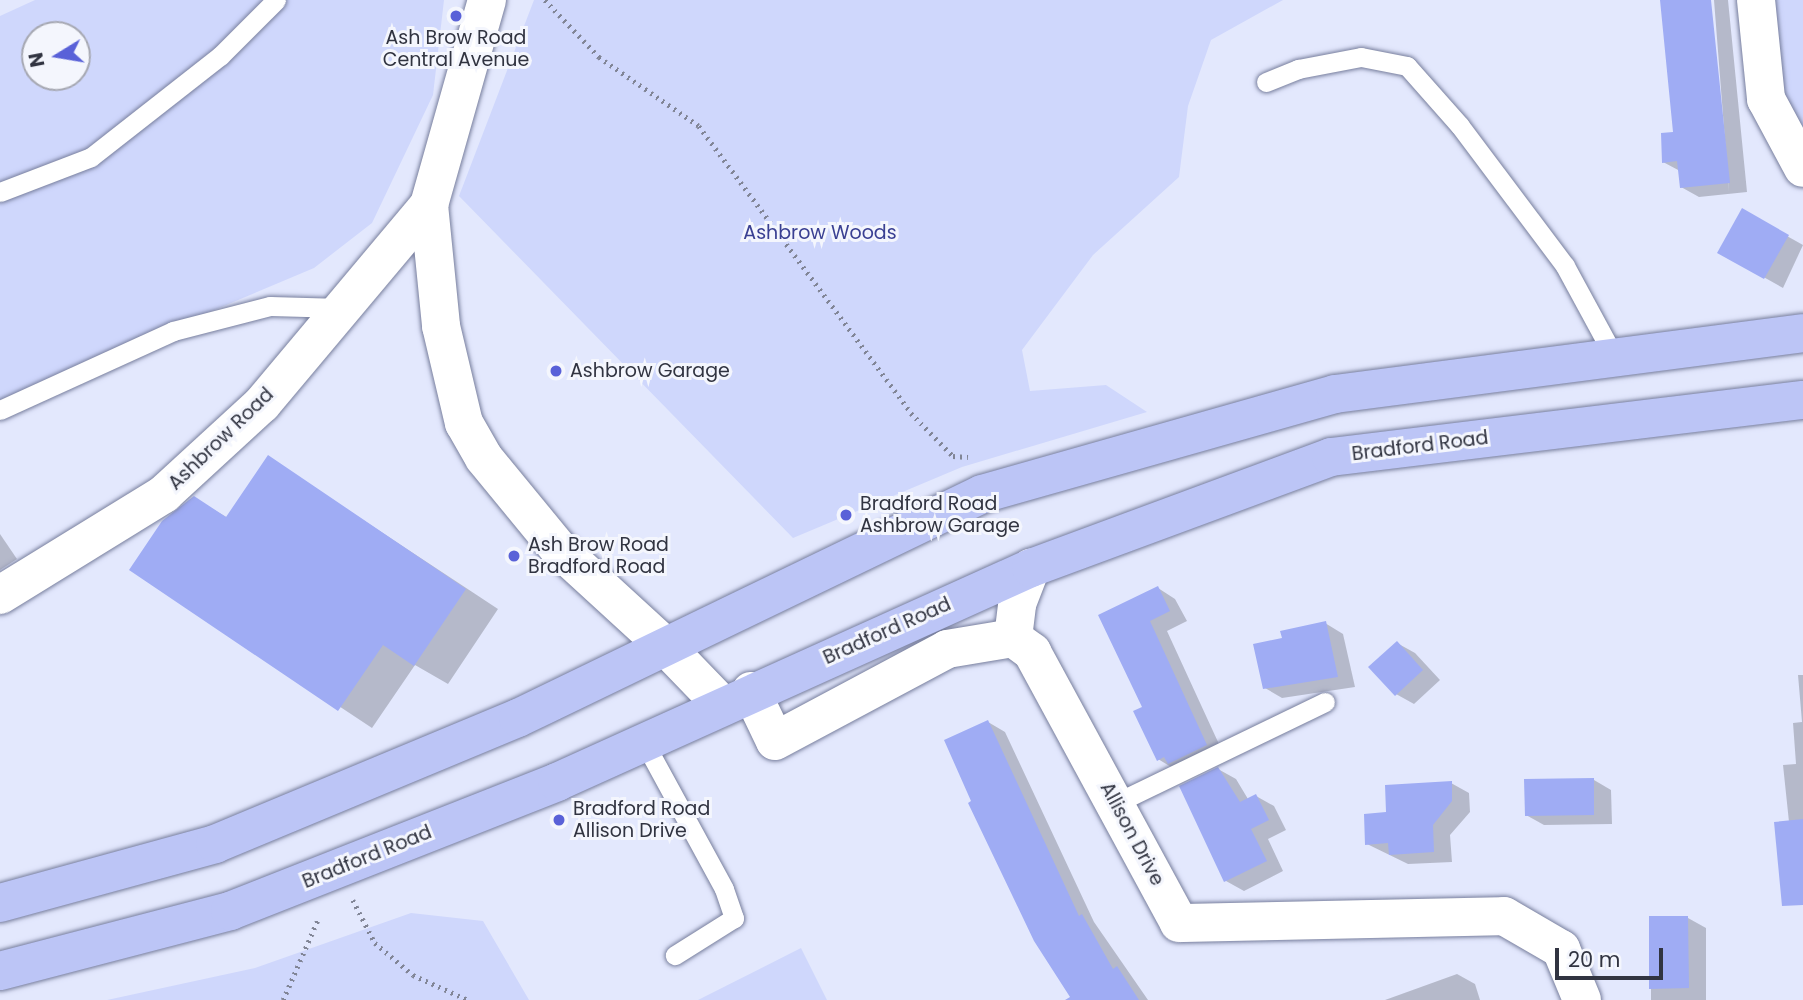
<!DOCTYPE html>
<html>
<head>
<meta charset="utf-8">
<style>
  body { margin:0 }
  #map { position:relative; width:1803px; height:1000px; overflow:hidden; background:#e3e8fd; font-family:Poppins,sans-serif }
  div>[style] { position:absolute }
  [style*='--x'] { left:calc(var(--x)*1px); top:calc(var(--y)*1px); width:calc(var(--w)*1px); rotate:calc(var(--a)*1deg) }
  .green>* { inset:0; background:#cfd7fc }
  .shadow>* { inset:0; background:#0003 }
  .building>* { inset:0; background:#9facf4 }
  .path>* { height:4.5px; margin-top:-2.25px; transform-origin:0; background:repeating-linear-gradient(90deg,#818596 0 2px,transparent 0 7px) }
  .roads { filter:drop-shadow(0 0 2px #777e9d) drop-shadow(0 0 2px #777e9d) }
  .lane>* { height:19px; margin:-9.5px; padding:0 9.5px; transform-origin:9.5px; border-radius:9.5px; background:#fff }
  .street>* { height:38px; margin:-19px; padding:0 19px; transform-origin:19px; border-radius:19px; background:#fff }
  .primary>* { height:38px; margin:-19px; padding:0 19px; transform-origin:19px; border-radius:19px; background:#bcc5f6 }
  .dots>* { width:19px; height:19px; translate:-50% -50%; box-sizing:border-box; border:4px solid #f4f6fd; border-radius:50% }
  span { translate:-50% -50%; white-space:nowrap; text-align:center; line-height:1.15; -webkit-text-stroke:6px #f4f6fd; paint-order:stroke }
  .poi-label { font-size:19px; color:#313441 }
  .left { translate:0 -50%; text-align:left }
  .park-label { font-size:19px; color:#3a4093 }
  .street-label { font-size:19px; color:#313441 }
  .north { position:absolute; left:21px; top:21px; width:70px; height:70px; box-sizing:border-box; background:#f4f6fd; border:2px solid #a6a8b2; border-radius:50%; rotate:259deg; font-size:19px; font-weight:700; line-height:28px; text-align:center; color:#313441 }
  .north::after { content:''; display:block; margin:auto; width:24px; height:32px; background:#5961d8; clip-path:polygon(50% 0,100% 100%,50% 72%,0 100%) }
  .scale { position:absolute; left:1555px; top:948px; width:108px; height:32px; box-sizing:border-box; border:4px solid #313441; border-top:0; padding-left:9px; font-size:21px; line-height:24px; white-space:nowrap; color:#313441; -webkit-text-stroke:5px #f4f6fd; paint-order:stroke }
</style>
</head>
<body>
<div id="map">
  <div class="green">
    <div style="clip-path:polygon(evenodd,35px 0,444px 0,433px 95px,372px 223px,314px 268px,0 400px,0 16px,35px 0,35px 35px,77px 35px,77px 77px,35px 77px,35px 35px)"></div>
    <div style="clip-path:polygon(534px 0,1283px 0,1211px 40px,1188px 106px,1179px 177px,1093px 255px,1022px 350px,1030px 391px,1106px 385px,1147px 412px,962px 467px,793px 538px,459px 196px)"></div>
    <div style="clip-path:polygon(1756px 0,1803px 0,1803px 168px)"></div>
    <div style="clip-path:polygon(411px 913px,483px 921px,529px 1000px,107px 1000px,255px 968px)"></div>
    <div style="clip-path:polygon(801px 948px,827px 1000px,698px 1000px)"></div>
  </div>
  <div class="shadow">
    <div style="clip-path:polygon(1662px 0,1710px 0,1729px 192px,1714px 0,1728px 0,1747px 192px,1699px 197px,1681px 187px,1680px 171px,1663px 162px,1675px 134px)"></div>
    <div style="clip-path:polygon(1742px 211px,1803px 245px,1783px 288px,1719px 252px)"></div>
    <div style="clip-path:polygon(269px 458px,498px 609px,448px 684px,415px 665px,372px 728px,132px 569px,194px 498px,228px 518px)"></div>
    <div style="clip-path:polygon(0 534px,17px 559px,0 570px)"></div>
    <div style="clip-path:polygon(1158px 588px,1175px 599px,1187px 621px,1167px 631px,1224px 755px,1176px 770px,1158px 759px,1145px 707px,1101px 616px)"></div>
    <div style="clip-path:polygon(1325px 623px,1343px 634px,1355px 687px,1282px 698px,1265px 688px,1284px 639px)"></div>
    <div style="clip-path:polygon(1397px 643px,1415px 653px,1440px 680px,1414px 704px,1396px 694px)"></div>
    <div style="clip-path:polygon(1798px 675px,1803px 675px,1803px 866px,1789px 822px,1783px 765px,1796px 764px,1793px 723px,1802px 722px)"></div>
    <div style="clip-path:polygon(988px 722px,1005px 732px,1094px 922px,1148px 1000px,1075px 1000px)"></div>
    <div style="clip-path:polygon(1218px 769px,1236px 779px,1248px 799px,1256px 796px,1274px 806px,1286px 830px,1268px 839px,1283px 871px,1244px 891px,1226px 881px)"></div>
    <div style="clip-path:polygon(1594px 780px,1611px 790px,1612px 824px,1544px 825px,1526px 815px)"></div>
    <div style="clip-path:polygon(1451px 783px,1469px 793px,1470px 812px,1450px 835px,1452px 862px,1408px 864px,1367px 844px,1388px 814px)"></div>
    <div style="clip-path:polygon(1651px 918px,1688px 918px,1706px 928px,1706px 1000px,1651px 1000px)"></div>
    <div style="clip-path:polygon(1457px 974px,1475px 984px,1480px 1000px,1385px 1000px)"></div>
  </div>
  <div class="building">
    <div style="clip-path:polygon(1660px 0,1711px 0,1730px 183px,1680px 188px,1677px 161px,1662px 163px,1661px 133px,1673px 132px)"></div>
    <div style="clip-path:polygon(1742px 208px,1789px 235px,1764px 279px,1717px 253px)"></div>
    <div style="clip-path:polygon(268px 455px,466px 589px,414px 666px,383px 645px,338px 711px,129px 570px,162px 521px,194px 496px,226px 517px)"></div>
    <div style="clip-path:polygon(1158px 586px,1170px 611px,1150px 621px,1207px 745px,1168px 764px,1164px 757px,1157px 761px,1133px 711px,1142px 707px,1098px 615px)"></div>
    <div style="clip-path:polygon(1326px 621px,1338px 677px,1263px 689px,1253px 644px,1282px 638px,1280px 631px)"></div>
    <div style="clip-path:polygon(1397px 641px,1423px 670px,1395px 696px,1368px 667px)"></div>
    <div style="clip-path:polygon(988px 720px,1079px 916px,1082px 914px,1113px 969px,1117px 966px,1139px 1000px,1065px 1000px,1070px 997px,1034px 941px,968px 803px,971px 801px,944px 740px)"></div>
    <div style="clip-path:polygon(1218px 767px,1240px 802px,1256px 794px,1269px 820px,1251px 829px,1267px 861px,1224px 882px,1179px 786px)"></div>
    <div style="clip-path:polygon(1594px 778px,1594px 815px,1525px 816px,1524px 779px)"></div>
    <div style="clip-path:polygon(1452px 781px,1452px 801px,1433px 825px,1434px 852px,1389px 855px,1388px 843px,1365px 845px,1364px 814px,1386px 812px,1385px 785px)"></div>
    <div style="clip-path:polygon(1803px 819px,1803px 905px,1782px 906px,1774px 822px)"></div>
    <div style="clip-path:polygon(1649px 916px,1688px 916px,1689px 988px,1649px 989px)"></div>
  </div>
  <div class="path">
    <div style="--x:545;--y:0;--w:79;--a:46.5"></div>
    <div style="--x:599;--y:57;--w:121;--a:34.6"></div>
    <div style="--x:699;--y:126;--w:357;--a:53.5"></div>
    <div style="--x:911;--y:413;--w:60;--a:45.7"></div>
    <div style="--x:953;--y:456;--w:15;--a:4"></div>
    <div style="--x:353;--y:900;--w:48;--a:62.9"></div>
    <div style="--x:375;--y:943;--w:50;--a:40.1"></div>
    <div style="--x:413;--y:975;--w:60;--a:24.4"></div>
    <div style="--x:283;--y:1000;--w:90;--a:-66.6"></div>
  </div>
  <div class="roads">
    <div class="lane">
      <div style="--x:1266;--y:82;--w:35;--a:-22"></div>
      <div style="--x:1298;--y:69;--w:64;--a:-10.8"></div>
      <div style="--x:1361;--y:57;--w:47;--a:11.1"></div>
      <div style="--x:1407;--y:66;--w:80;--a:48.5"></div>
      <div style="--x:1460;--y:126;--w:175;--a:53.1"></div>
      <div style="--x:1565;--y:266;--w:105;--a:61.5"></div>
      <div style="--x:0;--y:192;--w:97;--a:-21"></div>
      <div style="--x:91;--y:157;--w:164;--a:-38.1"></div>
      <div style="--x:220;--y:56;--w:79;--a:-45"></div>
      <div style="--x:0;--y:410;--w:190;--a:-24.5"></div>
      <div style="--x:173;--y:331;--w:100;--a:-14.5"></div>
      <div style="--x:270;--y:306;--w:72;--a:1.6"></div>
      <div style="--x:644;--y:742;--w:167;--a:61.4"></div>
      <div style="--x:724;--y:889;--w:31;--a:71"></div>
      <div style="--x:734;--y:918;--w:70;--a:147.9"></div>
      <div style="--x:1116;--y:803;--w:232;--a:-25.8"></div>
    </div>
    <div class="street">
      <div style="--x:487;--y:0;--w:213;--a:105.8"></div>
      <div style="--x:429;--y:205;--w:122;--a:84.3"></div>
      <div style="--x:441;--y:326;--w:100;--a:76.7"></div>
      <div style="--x:464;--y:423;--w:40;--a:60.3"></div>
      <div style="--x:484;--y:458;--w:117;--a:50.6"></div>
      <div style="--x:558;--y:548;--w:147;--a:42.5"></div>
      <div style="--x:666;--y:647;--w:81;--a:46"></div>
      <div style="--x:1756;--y:0;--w:100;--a:84.2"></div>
      <div style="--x:1766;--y:99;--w:78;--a:61.8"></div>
      <div style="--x:0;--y:595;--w:193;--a:-31.6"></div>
      <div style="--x:164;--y:494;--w:133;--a:-42.6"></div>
      <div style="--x:262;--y:404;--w:260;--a:-50"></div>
      <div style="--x:1013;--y:638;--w:34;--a:-83"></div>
      <div style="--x:1017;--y:604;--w:39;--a:-69"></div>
      <div style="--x:751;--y:691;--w:55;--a:64.4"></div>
      <div style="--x:775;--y:741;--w:195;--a:-28.1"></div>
      <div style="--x:947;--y:649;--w:67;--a:-9.5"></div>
      <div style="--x:1013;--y:638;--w:24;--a:36"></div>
      <div style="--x:1032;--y:652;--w:308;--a:61.5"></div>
      <div style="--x:1179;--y:923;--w:325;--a:-1.2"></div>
      <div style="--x:1504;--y:916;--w:66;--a:30.1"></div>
      <div style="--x:1561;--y:949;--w:55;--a:67.6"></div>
    </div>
    <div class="primary">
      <div style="--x:0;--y:903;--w:223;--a:-15.3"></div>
      <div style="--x:215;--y:844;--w:328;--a:-22.6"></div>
      <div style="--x:518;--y:718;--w:515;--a:-25.77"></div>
      <div style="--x:982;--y:494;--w:367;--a:-15.8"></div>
      <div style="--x:1335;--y:394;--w:472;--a:-7.4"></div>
      <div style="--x:0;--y:971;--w:238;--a:-14.6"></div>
      <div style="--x:230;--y:911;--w:352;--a:-21.5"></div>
      <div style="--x:557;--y:782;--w:520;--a:-24.3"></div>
      <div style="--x:1031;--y:568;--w:320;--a:-20.3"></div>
      <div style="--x:1331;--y:457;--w:475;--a:-6.9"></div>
    </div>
  </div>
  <div class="dots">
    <div style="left:456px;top:16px;background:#5961d8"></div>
    <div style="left:556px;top:371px;background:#5961d8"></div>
    <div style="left:846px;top:515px;background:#5961d8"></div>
    <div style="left:514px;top:556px;background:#5961d8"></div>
    <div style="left:559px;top:820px;background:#5961d8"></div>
  </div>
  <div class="poi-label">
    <span style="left:456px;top:49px">Ash Brow Road<br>Central Avenue</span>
    <span class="left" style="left:570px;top:371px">Ashbrow Garage</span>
    <span class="left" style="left:860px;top:515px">Bradford Road<br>Ashbrow Garage</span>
    <span class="left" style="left:528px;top:556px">Ash Brow Road<br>Bradford Road</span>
    <span class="left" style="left:573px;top:820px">Bradford Road<br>Allison Drive</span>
  </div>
  <div class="park-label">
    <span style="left:820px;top:233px">Ashbrow Woods</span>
  </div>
  <div class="street-label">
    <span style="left:221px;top:439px;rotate:-44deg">Ashbrow Road</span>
    <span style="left:1420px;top:446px;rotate:-7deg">Bradford Road</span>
    <span style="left:887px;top:631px;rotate:-24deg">Bradford Road</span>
    <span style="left:1132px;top:834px;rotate:62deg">Allison Drive</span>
    <span style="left:367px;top:857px;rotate:-22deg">Bradford Road</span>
  </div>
  <div class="north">N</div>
  <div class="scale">20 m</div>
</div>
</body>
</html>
